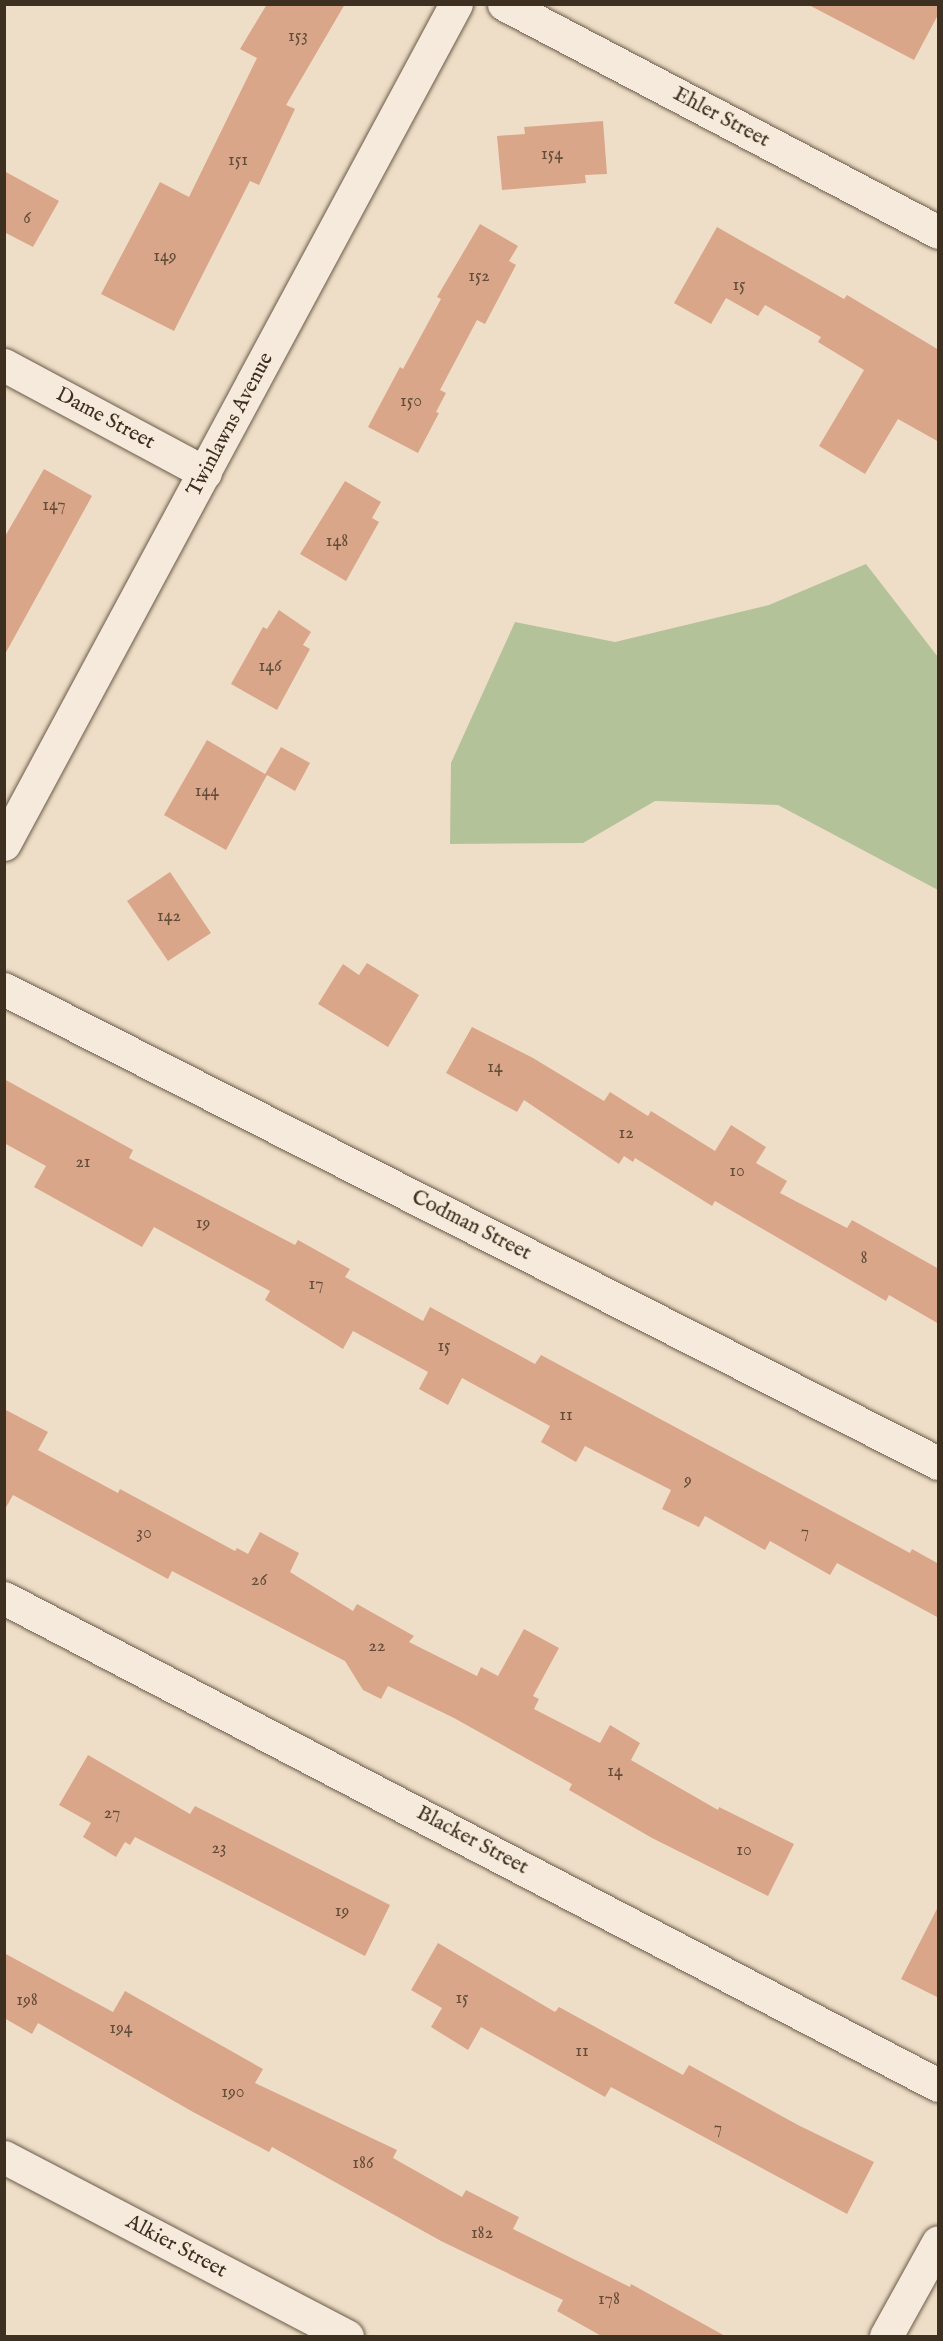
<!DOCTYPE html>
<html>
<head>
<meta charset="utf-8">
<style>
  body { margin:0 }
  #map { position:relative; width:943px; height:2341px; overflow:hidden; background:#efdec7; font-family:"IM FELL English",serif }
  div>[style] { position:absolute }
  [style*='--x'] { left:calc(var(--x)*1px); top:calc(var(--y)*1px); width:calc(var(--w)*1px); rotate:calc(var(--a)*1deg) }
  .green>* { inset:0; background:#b4c299 }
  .building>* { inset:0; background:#daa689 }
  .roads { filter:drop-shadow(0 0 2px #6a5c4a) drop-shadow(0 0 2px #6a5c4a) }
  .minor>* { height:33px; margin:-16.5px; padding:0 16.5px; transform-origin:16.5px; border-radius:16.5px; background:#f5eadb }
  span { translate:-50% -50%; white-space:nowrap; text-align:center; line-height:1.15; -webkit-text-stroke:4.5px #f5eadb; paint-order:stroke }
  .number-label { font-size:18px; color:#644e3a }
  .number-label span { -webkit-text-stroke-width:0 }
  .street-label { font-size:21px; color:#3d3020 }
  .frame { position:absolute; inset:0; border:6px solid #3d3020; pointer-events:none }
</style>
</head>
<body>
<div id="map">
  <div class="green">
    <div style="clip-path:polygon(866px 564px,938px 657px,938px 890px,778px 805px,655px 801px,583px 843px,450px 844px,451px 763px,515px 622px,615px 642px,769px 605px)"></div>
  </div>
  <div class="building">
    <div style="clip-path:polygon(267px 4px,345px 4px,286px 105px,295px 109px,259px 185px,250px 181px,174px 331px,101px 294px,160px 182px,189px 197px,257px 58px,240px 49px)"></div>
    <div style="clip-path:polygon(807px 4px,939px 4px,939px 13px,914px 60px)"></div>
    <div style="clip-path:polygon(603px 121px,607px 174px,585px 175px,586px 183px,502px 190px,497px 136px,525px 134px,524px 127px)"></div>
    <div style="clip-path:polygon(4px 171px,59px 201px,33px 247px,4px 232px)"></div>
    <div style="clip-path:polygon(480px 224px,518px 246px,509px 261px,516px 265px,485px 324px,477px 320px,440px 390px,446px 393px,436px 412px,439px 413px,418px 453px,368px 427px,400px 367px,403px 369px,441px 299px,437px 297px)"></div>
    <div style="clip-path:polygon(717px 227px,844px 299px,847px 295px,939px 350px,939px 442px,898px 419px,865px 474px,819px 446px,864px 370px,818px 342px,821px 337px,765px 305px,758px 316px,726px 298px,711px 324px,674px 303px)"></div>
    <div style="clip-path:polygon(44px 469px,92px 496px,4px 656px,4px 538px)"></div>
    <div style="clip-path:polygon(345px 481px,381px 502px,372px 518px,379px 522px,346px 581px,300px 554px)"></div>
    <div style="clip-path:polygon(279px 610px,311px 632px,303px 645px,310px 649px,277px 710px,231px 684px,263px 627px,267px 629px)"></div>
    <div style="clip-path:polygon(207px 740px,265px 774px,281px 747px,310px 763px,295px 791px,267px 775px,226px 850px,164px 815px)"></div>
    <div style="clip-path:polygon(170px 872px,211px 933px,168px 961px,127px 901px)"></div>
    <div style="clip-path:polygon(367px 963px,419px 995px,388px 1047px,318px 1004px,343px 964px,359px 975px)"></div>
    <div style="clip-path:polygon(472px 1027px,533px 1058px,604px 1101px,610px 1092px,648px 1116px,651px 1111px,715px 1151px,731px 1125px,766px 1147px,756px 1163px,787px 1181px,780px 1193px,847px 1228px,852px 1220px,939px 1269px,939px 1324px,889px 1295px,886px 1301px,715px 1201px,712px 1206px,635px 1158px,633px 1162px,624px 1156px,619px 1164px,524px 1100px,517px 1112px,446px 1073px)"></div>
    <div style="clip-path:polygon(4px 1079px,133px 1150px,129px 1158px,295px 1245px,298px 1240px,350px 1269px,345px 1277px,423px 1321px,430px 1307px,535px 1364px,541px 1355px,910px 1553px,912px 1549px,939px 1564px,939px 1618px,837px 1563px,830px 1575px,770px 1541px,765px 1550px,705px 1516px,699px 1527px,662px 1509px,671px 1490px,585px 1446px,576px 1462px,541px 1442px,550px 1426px,462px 1378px,448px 1405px,419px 1389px,428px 1372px,353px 1331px,343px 1349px,265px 1300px,270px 1291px,154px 1227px,142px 1247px,34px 1187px,46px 1166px,4px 1143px)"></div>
    <div style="clip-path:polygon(4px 1409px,48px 1432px,38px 1450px,118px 1493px,120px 1489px,235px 1551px,237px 1548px,248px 1554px,260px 1532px,299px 1553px,290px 1572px,353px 1611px,357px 1604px,414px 1636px,409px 1642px,477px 1676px,481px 1667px,498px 1676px,524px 1629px,559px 1648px,533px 1696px,539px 1699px,534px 1709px,600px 1743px,610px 1725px,640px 1743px,631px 1760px,718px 1810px,719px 1807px,794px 1844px,768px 1896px,652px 1838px,569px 1790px,572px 1784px,454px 1718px,388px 1686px,381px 1699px,363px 1690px,345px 1661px,172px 1571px,168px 1579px,13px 1495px,4px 1511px)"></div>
    <div style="clip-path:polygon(88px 1755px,190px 1814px,195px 1806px,390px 1905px,365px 1956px,135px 1837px,130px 1845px,125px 1842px,116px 1857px,83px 1837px,91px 1823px,59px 1805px)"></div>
    <div style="clip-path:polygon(939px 1905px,939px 1998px,901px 1979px)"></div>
    <div style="clip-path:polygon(438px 1943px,555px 2012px,559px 2007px,683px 2075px,689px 2065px,798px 2125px,874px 2162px,847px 2214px,611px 2087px,605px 2097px,481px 2027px,468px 2050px,431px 2027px,442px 2008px,411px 1990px)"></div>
    <div style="clip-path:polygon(4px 1953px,113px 2012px,125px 1991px,263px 2069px,255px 2083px,397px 2150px,393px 2158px,462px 2197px,466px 2190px,519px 2217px,513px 2229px,630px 2287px,631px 2284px,727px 2337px,603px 2337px,557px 2311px,563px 2300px,441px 2241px,272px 2147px,269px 2152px,193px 2112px,38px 2023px,32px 2034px,4px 2018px)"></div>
  </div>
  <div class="roads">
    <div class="minor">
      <div style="--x:504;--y:4;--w:490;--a:27.7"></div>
      <div style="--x:4;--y:365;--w:228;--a:28.2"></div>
      <div style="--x:4;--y:844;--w:954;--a:-61.72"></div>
      <div style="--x:4;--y:989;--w:1047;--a:26.91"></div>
      <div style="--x:4;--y:1598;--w:1053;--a:27.54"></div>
      <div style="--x:4;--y:2157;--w:387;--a:27.6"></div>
      <div style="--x:886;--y:2336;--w:107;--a:-61"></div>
    </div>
  </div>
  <div class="number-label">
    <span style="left:298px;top:37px">153</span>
    <span style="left:552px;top:155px">154</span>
    <span style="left:238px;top:161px">151</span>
    <span style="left:27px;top:219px">6</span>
    <span style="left:165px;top:257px">149</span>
    <span style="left:479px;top:277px">152</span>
    <span style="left:739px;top:286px">15</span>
    <span style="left:411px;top:402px">150</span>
    <span style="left:54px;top:506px">147</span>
    <span style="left:337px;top:542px">148</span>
    <span style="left:270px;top:667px">146</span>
    <span style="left:207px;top:792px">144</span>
    <span style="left:169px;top:917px">142</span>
    <span style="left:495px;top:1068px">14</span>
    <span style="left:626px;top:1134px">12</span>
    <span style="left:83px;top:1163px">21</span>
    <span style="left:737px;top:1172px">10</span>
    <span style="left:203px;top:1224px">19</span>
    <span style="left:864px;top:1259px">8</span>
    <span style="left:316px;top:1285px">17</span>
    <span style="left:444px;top:1347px">15</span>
    <span style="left:566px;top:1416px">11</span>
    <span style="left:688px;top:1481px">9</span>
    <span style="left:805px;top:1533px">7</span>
    <span style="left:144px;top:1534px">30</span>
    <span style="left:259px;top:1581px">26</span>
    <span style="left:377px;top:1647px">22</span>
    <span style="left:615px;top:1772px">14</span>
    <span style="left:112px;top:1814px">27</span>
    <span style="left:219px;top:1849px">23</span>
    <span style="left:744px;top:1851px">10</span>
    <span style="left:342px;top:1912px">19</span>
    <span style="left:462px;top:1999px">15</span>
    <span style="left:27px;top:2001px">198</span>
    <span style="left:121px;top:2029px">194</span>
    <span style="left:582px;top:2052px">11</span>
    <span style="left:233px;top:2093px">190</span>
    <span style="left:718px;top:2129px">7</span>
    <span style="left:363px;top:2164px">186</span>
    <span style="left:482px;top:2234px">182</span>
    <span style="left:609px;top:2300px">178</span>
  </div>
  <div class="street-label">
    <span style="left:721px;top:118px;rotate:28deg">Ehler Street</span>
    <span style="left:105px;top:419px;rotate:28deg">Dame Street</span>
    <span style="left:231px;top:425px;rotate:-62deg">Twinlawns Avenue</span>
    <span style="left:471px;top:1226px;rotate:27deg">Codman Street</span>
    <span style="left:472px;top:1841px;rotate:28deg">Blacker Street</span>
    <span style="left:176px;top:2247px;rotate:28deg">Alkier Street</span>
  </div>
  <div class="frame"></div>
</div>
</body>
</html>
